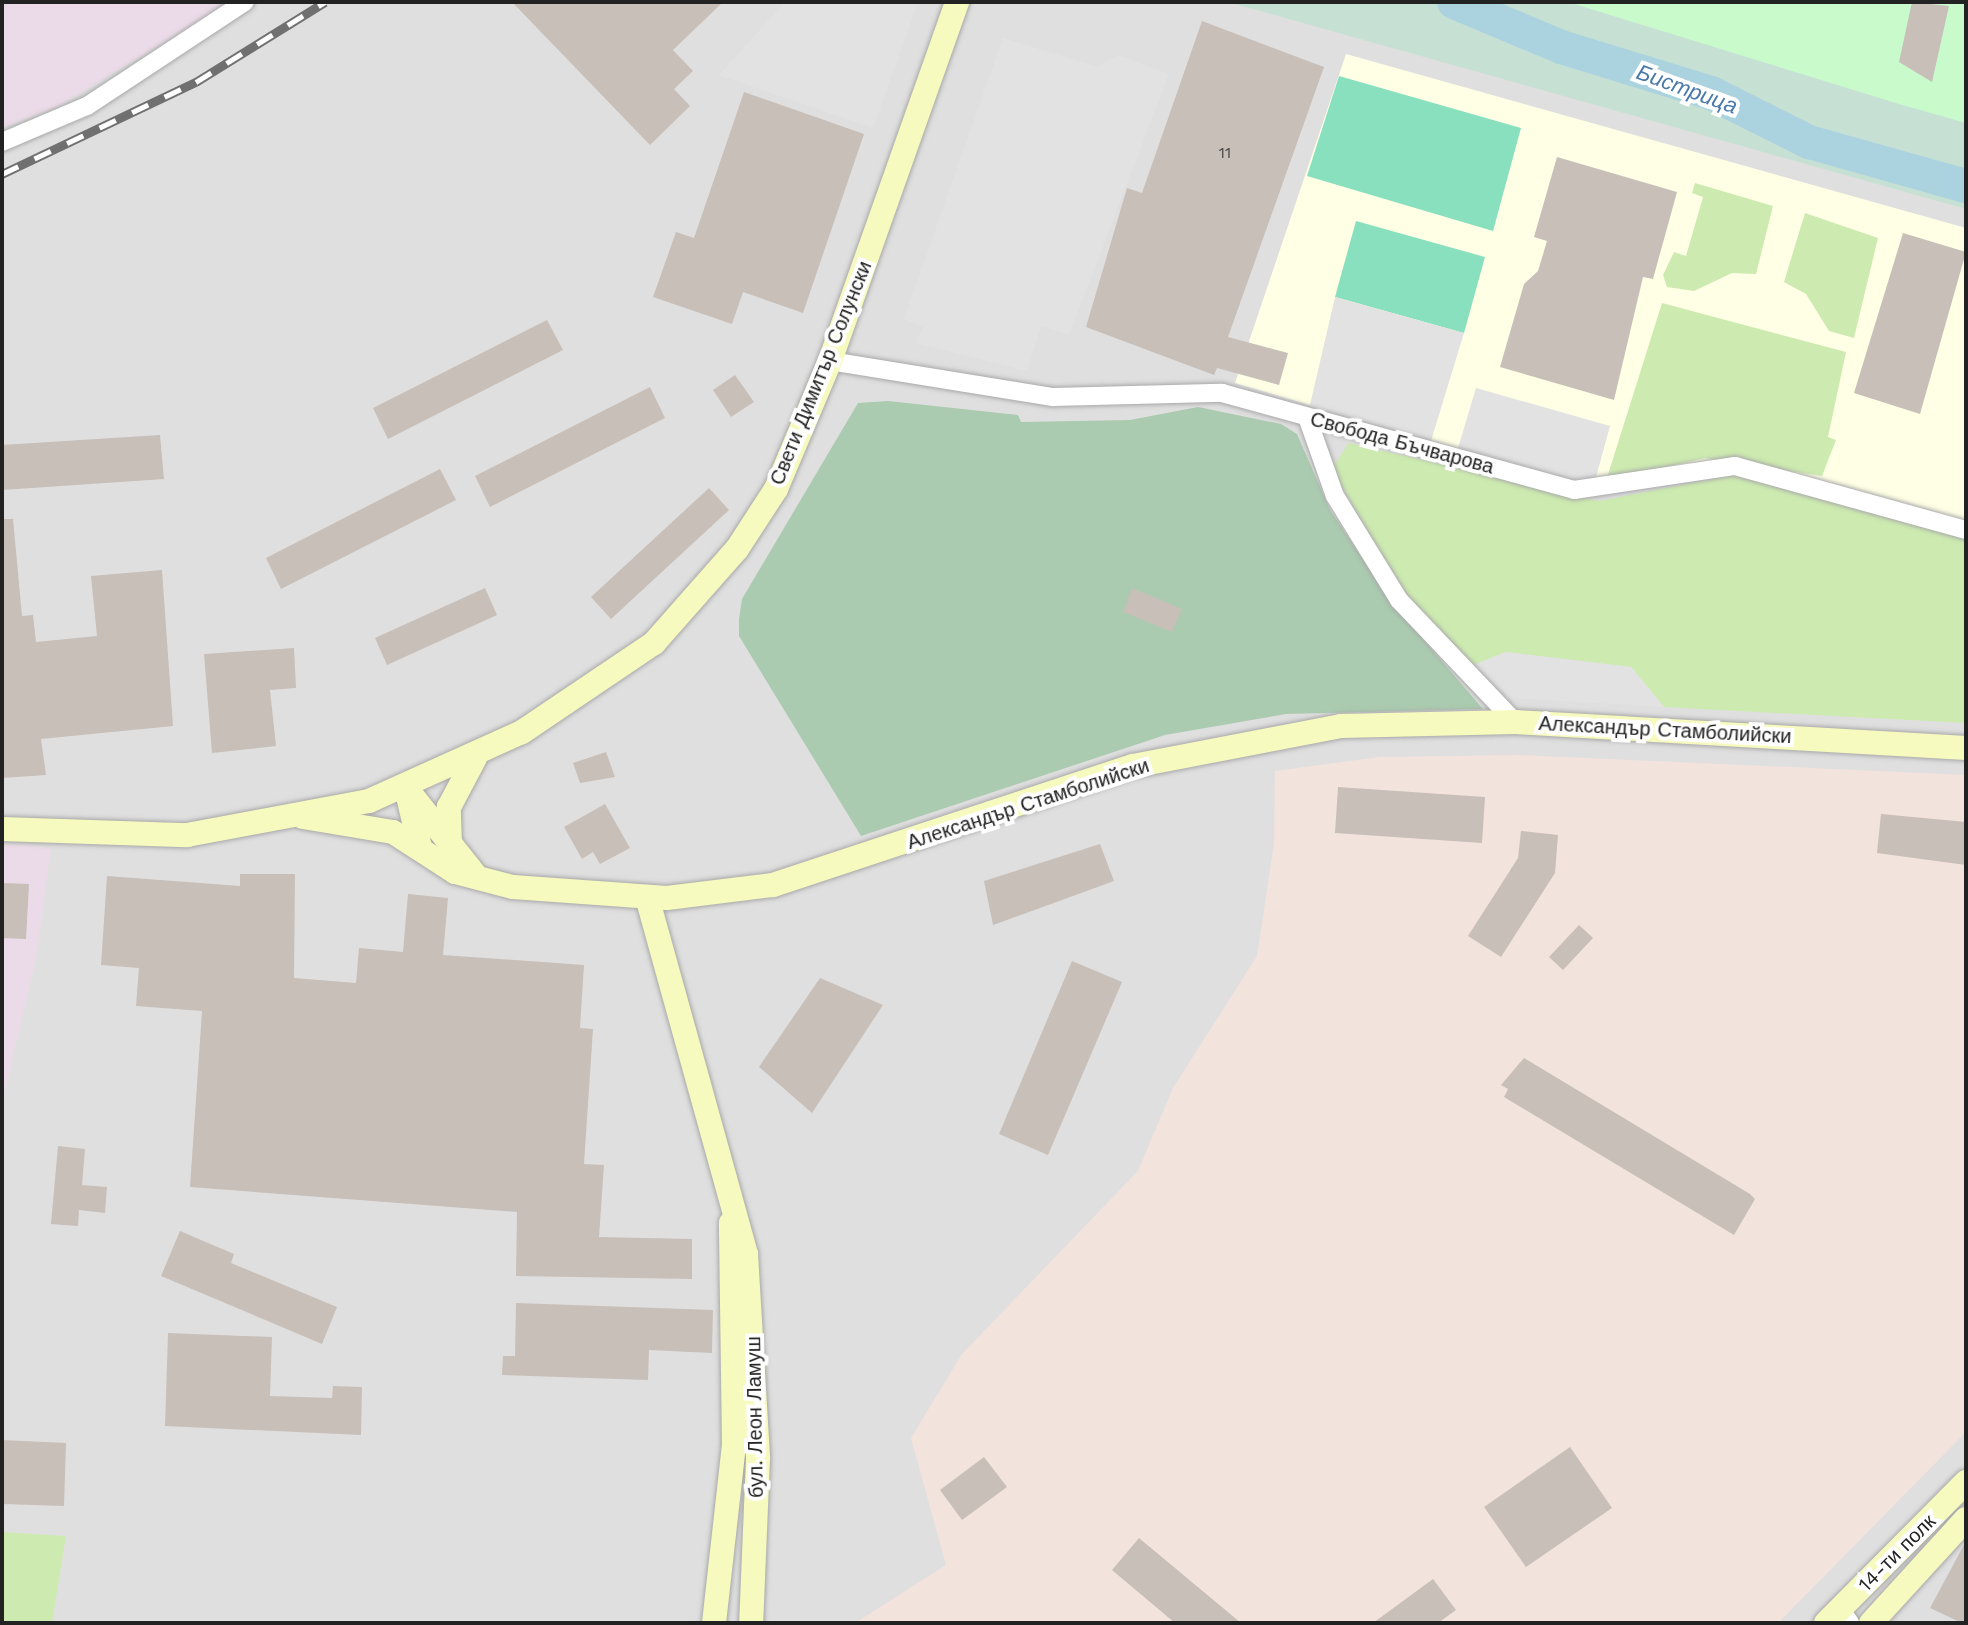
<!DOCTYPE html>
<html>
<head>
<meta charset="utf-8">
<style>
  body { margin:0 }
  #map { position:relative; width:1968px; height:1625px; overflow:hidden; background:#f2efe9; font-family:"Work Sans",sans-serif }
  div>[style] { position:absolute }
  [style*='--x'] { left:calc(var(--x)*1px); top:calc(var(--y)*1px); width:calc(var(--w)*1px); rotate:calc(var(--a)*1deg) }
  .residential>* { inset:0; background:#e0dfdf }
  .industrial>* { inset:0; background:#ebdbe8 }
  .education>* { inset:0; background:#ffffe5 }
  .military>* { inset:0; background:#f3e3dd }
  .grass>* { inset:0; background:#cdebb0 }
  .wetland>* { inset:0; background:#c6e0d4 }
  .cemetery>* { inset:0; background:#aacbaf }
  .park>* { inset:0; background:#c8facc }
  .pitch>* { inset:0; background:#88e0be }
  .parking>* { inset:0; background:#e2e2e2 }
  .river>* { height:34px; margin:-17px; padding:0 17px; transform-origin:17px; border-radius:17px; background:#aad3df }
  .building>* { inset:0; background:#c7bfb8 }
  .roads { filter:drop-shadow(0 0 2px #a9a9a9) drop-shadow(0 0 2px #a9a9a9) }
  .street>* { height:18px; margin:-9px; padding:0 9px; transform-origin:9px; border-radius:9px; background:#fff }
  .secondary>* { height:24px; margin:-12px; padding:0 12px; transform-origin:12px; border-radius:12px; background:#f7fabf }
  .rail>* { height:9px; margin-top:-4.5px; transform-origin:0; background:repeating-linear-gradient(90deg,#fff 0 18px,#707070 0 36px); box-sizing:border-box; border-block:2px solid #707070 }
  span { translate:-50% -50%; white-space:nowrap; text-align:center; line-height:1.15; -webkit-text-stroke:8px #fff; paint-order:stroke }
  .number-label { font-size:16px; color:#4b4948 }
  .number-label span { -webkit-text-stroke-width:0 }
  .street-label { font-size:20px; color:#222 }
  .water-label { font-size:22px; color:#4a7aab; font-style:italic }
  .frame { position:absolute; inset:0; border:4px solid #222; pointer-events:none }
</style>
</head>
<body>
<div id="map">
  <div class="residential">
    <div style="clip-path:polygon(2px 2px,1966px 2px,1966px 1623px,2px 1623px)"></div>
  </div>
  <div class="industrial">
    <div style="clip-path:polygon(2px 2px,230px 2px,57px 107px,2px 128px)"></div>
    <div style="clip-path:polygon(2px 844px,51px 848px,36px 957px,2px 1104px)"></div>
  </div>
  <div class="education">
    <div style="clip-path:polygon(1346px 54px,1966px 228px,1966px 523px,1724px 458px,1606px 481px,1559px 478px,1235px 383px)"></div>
  </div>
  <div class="military">
    <div style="clip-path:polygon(1520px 755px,1966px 775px,1966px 1432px,1778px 1623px,855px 1623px,946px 1565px,911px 1438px,962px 1354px,1138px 1171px,1173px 1088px,1257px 956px,1274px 844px,1275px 771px,1380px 757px)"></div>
  </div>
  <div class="grass">
    <div style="clip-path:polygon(1695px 183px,1773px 206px,1756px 274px,1732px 273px,1694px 291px,1667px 287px,1663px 275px,1674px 252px,1686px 256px,1703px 197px,1692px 193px)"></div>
    <div style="clip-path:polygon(1805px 213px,1878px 238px,1854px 338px,1829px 331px,1806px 294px,1784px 282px)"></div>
    <div style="clip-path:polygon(1662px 303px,1846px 352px,1828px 437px,1836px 440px,1822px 476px,1705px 458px,1606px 481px)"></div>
    <div style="clip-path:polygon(1349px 443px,1599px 501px,1732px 475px,1966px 538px,1966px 723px,1664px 707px,1631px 667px,1506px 652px,1473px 665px,1405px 596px,1337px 478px,1334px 465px)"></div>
    <div style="clip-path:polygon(2px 1532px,66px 1536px,52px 1623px,2px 1623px)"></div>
  </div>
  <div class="wetland">
    <div style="clip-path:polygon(1228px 2px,1568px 2px,1966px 123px,1966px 209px)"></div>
  </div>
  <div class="cemetery">
    <div style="clip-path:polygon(888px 401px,1018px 415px,1021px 422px,1130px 420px,1198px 407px,1281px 424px,1297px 434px,1330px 510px,1392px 603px,1483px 709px,1286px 714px,1165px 735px,861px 836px,739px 636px,739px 619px,742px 599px,858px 403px)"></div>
  </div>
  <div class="park">
    <div style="clip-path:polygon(1568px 2px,1966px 2px,1966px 123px,1899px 104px)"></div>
  </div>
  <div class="pitch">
    <div style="clip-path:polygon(1339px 76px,1521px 128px,1493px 231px,1307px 176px)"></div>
    <div style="clip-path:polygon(1356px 221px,1485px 257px,1464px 333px,1335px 297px)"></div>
  </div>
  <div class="parking">
    <div style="clip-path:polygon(785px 2px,918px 2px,873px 128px,719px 75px)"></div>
    <div style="clip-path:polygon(1003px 38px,1097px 67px,1118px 55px,1169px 74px,1069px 335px,1041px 326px,1027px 371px,916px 343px,923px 327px,904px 319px)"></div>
    <div style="clip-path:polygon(1335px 297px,1464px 333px,1431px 441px,1310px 405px)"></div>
    <div style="clip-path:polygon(1476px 388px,1610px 426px,1595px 481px,1559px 478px,1458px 448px)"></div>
    <div style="clip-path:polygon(1506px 652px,1631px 667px,1664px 707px,1512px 698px,1473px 665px)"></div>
  </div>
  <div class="river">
    <div style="--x:1454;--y:2;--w:116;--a:22.8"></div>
    <div style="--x:1561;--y:47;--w:157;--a:17"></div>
    <div style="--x:1711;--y:93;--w:110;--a:26.6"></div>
    <div style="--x:1809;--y:142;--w:163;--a:15.7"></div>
  </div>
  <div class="building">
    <div style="clip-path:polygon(512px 2px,723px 2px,673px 50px,693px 71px,674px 89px,690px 106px,650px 145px)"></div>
    <div style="clip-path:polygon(1912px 2px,1949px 6px,1932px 82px,1899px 62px)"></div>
    <div style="clip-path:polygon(1202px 21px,1324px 67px,1228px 337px,1288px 353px,1279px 385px,1217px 368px,1214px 375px,1086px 327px,1127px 188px,1142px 193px)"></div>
    <div style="clip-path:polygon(744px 92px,864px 134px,803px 313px,743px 292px,732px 324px,653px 297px,676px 232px,694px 238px)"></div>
    <div style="clip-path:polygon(1557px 157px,1677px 192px,1653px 279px,1643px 277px,1614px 400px,1500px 367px,1524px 284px,1538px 271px,1547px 241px,1534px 237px)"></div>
    <div style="clip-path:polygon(1903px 233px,1966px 252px,1920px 414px,1854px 393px)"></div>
    <div style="clip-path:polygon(547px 320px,563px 350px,388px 439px,373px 408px)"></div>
    <div style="clip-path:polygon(735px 375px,754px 402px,731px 417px,713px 390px)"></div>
    <div style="clip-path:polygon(650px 387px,665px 418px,490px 507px,475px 476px)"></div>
    <div style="clip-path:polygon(160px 435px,164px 479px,2px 490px,2px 445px)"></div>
    <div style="clip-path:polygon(440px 469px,456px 500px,281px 589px,266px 558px)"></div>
    <div style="clip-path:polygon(709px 488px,729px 510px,611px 619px,591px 597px)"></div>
    <div style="clip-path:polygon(2px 519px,13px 519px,22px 616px,33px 615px,36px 642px,97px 636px,91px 576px,162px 570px,173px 726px,41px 739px,46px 775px,2px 778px)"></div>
    <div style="clip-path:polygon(485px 588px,497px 615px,387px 665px,375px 638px)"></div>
    <div style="clip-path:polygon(1132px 588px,1182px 609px,1172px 632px,1123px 612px)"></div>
    <div style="clip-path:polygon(294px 648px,296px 688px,270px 690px,276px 746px,212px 753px,204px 654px)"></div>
    <div style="clip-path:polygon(606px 752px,615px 777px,580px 783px,573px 763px)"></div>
    <div style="clip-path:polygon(1338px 787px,1485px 797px,1482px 843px,1335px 833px)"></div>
    <div style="clip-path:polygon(605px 804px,630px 848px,600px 864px,593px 852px,582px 859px,564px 827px)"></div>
    <div style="clip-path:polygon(1881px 814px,1966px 822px,1966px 865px,1877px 853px)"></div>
    <div style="clip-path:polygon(1521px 831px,1558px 835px,1555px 873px,1501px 957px,1468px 936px,1518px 858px)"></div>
    <div style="clip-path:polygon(1100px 844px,1114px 881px,993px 925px,984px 881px)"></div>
    <div style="clip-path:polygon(240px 874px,295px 874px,294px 978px,356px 983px,359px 948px,403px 952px,408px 894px,448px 898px,443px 955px,584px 965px,580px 1028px,593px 1029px,584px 1164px,604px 1165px,599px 1237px,692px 1239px,692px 1279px,516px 1276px,517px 1212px,190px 1187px,202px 1011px,136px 1006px,139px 968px,101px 965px,107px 876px,240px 886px)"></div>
    <div style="clip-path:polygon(2px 883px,29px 884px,26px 939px,2px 938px)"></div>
    <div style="clip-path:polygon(1579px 925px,1593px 938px,1563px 970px,1549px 957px)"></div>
    <div style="clip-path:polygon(1072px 961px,1122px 982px,1048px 1155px,999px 1134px)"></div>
    <div style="clip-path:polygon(820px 978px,883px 1005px,812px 1113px,759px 1067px)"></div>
    <div style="clip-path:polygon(1524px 1058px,1750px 1194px,1755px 1199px,1734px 1235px,1504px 1097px,1508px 1089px,1501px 1085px)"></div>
    <div style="clip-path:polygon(58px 1146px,85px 1149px,82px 1185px,107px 1187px,105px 1213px,79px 1210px,78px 1226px,51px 1224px)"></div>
    <div style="clip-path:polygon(180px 1231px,234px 1254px,231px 1263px,337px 1307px,322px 1344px,161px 1276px)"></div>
    <div style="clip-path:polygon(516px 1303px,713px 1310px,712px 1353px,649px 1350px,648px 1380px,502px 1375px,503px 1356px,515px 1356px)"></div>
    <div style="clip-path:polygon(168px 1333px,272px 1337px,270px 1396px,332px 1398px,333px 1386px,362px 1387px,361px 1435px,165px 1426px)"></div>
    <div style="clip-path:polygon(2px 1440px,66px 1443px,64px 1506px,2px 1504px)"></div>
    <div style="clip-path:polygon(1570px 1447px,1612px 1508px,1526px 1567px,1484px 1507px)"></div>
    <div style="clip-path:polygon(984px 1457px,1007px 1487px,962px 1520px,940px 1490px)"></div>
    <div style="clip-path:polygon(1139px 1538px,1241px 1623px,1175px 1623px,1112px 1570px)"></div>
    <div style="clip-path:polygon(1966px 1541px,1966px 1623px,1962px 1623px,1930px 1608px)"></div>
    <div style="clip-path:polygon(1433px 1579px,1456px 1610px,1438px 1623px,1373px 1623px)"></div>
  </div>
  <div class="roads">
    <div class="street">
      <div style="--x:2;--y:142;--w:92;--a:-23"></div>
      <div style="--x:87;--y:106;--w:189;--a:-33.4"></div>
      <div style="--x:830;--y:361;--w:226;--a:9.2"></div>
      <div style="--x:1053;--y:397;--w:169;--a:-1.4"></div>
      <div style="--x:1222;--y:393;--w:365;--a:15.4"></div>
      <div style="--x:1574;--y:490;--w:163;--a:-8.5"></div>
      <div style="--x:1735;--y:466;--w:240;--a:15.5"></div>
      <div style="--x:1307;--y:417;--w:84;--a:70.5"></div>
      <div style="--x:1335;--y:496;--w:122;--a:58.4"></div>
      <div style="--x:1399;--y:600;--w:168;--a:46.4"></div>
      <div style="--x:1841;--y:1610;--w:16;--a:55"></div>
    </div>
    <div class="secondary">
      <div style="--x:406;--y:788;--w:112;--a:51.5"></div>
      <div style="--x:406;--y:788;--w:61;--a:76.7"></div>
      <div style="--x:303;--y:817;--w:91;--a:9.5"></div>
      <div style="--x:393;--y:832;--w:74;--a:32.8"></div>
      <div style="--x:455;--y:872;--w:60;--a:14.5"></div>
      <div style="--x:513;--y:887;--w:154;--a:4.1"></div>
      <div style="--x:667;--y:898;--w:107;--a:-7"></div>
      <div style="--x:773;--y:885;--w:379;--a:-18.3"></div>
      <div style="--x:1133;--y:766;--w:212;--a:-10.9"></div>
      <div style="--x:1341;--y:726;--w:174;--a:-1.3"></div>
      <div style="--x:1515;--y:722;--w:452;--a:3.3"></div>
      <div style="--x:2;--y:829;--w:185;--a:1.9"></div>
      <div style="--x:187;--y:835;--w:185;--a:-10.6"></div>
      <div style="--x:369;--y:801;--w:168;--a:-24.3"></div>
      <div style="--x:522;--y:732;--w:159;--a:-34"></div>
      <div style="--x:654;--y:643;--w:125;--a:-48.6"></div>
      <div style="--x:737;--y:549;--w:72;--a:-57"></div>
      <div style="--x:776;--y:489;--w:139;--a:-67.1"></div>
      <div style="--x:830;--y:361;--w:381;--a:-70.5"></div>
      <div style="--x:450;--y:845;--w:38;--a:-92"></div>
      <div style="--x:449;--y:807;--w:55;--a:-62"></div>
      <div style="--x:647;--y:897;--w:370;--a:74.5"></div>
      <div style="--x:746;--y:1254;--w:205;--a:86.6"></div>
      <div style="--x:758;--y:1459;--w:164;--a:92.4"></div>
      <div style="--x:714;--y:1623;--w:179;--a:-83.6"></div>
      <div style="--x:734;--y:1445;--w:222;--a:-90.8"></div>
      <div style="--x:1826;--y:1623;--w:199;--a:-45.2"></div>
      <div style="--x:1871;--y:1623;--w:141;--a:-47.6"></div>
    </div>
  </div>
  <div class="rail">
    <div style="--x:2;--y:174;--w:215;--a:-25.4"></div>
    <div style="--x:196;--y:82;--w:152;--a:-31.8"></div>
  </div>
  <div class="number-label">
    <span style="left:1225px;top:153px">11</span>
  </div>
  <div class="street-label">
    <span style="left:821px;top:373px;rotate:-68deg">Свети Димитър Солунски</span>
    <span style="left:1402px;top:443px;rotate:15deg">Свобода Бъчварова</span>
    <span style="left:1665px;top:730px;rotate:3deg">Александър Стамболийски</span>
    <span style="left:1028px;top:804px;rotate:-18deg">Александър Стамболийски</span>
    <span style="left:755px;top:1417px;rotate:-91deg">бул. Леон Ламуш</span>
    <span style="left:1897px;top:1553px;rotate:-45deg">14-ти полк</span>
  </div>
  <div class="water-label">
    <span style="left:1687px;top:89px;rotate:20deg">Бистрица</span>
  </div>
  <div class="frame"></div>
</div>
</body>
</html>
